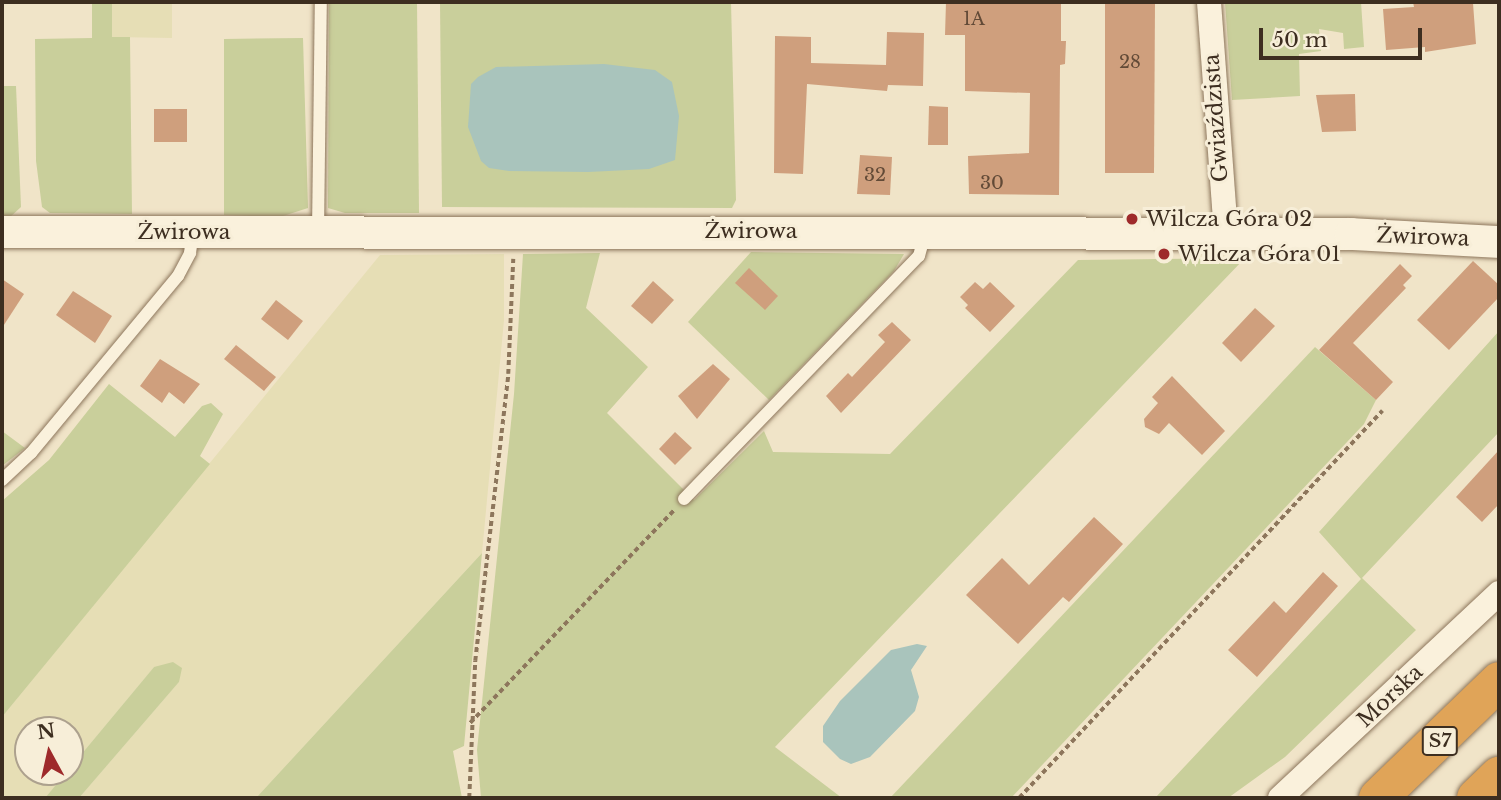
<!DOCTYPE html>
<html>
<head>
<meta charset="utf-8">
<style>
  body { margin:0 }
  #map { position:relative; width:1501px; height:800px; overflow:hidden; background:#f0e4c8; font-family:"Libre Baskerville",serif }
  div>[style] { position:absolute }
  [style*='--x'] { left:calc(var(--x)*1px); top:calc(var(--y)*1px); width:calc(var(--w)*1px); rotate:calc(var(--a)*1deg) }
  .farmland>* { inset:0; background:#e6deb5 }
  .green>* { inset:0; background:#c9cf9b }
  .water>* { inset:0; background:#a9c4bc }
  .building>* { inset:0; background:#cf9f7d }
  .path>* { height:3.5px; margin-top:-1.75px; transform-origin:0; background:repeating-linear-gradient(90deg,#8d765c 0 5px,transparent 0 8.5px) }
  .roads { filter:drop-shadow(0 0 2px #8d765c) drop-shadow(0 0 2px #8d765c) }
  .service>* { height:12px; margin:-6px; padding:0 6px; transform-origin:6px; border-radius:6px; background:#faf1dc }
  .minor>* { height:24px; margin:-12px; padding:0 12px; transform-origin:12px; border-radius:12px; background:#faf1dc }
  .tertiary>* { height:32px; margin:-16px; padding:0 16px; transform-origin:16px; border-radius:16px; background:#faf1dc }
  .motorway>* { height:38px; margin:-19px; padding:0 19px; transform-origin:19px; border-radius:19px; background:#e0a458 }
  .dots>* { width:19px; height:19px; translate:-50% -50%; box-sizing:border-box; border:4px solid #f7eed8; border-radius:50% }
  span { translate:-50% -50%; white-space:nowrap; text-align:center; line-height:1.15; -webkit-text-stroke:6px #f7eed8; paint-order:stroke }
  .number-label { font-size:18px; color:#624a37 }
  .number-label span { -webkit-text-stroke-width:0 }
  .shield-label span { padding:2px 5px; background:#f7eed8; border:2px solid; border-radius:5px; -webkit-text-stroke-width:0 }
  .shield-label { font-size:19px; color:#3d2e20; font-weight:700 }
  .street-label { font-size:21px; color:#3d2e20 }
  .poi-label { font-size:21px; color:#3d2e20 }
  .left { translate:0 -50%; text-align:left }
  .frame { position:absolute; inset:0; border:4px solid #3d2e20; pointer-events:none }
  .north { position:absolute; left:14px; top:716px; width:70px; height:70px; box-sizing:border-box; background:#f7eed8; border:2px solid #ada18e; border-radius:50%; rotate:352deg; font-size:19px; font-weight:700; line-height:28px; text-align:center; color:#3d2e20 }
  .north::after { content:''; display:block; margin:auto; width:24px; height:32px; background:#9e2a2b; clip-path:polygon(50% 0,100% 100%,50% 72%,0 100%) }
  .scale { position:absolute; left:1259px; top:28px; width:163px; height:32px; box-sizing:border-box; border:4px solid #3d2e20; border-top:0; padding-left:9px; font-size:21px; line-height:24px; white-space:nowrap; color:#3d2e20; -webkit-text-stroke:5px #f7eed8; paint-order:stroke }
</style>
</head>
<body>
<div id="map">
  <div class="farmland">
    <div style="clip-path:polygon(112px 2px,172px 2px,172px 38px,112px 37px)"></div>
    <div style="clip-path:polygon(504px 254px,504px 320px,482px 553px,256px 798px,79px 798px,179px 682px,154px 667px,70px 768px,70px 730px,28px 730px,28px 772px,67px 772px,45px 798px,2px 798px,2px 717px,380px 255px)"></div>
  </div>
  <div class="green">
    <div style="clip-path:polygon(92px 2px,112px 2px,112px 37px,130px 37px,132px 214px,50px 213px,42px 207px,36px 161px,35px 39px,92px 38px)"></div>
    <div style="clip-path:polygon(329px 2px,417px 2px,419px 213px,345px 213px,328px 208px)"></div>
    <div style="clip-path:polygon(440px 2px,731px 2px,736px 200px,732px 208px,442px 207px)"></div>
    <div style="clip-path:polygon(1225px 2px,1361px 2px,1364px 47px,1344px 49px,1343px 33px,1319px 29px,1321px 51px,1299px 54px,1300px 96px,1232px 100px)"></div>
    <div style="clip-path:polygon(303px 38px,308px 208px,280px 217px,224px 215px,224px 39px)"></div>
    <div style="clip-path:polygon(2px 86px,16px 86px,21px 207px,9px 218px,2px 218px)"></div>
    <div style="clip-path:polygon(751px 252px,904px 254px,894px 271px,769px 400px,688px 322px)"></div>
    <div style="clip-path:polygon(600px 253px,586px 308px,648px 367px,607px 413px,694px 500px,764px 431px,773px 452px,890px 454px,1078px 260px,1245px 258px,775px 747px,842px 798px,481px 798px,477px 750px,514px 394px,523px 254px)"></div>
    <div style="clip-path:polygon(1499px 331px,1499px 432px,1362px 578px,1416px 630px,1285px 757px,1228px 798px,1155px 798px,1361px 579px,1319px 532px)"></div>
    <div style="clip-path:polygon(1315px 347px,1376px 400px,1364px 424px,1011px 798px,890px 798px)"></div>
    <div style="clip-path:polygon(109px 384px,175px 437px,202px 406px,211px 403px,223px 414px,200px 456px,210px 464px,2px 717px,2px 501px,49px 460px)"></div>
    <div style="clip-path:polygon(2px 431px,25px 448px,2px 466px)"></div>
    <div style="clip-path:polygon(482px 553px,464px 746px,453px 751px,462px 798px,256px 798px)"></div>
    <div style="clip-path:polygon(173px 662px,182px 668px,179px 682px,79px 798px,45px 798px,154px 667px)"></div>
  </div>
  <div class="water">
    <div style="clip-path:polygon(604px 64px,655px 70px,672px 82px,679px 116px,675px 160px,649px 169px,588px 172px,509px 171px,489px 168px,481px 161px,468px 127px,471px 84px,478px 77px,496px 67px)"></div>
    <div style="clip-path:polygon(917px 644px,927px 646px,911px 670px,919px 697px,915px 711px,870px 757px,851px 764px,840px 759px,823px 742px,823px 726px,840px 701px,891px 650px)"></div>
  </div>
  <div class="building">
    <div style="clip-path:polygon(946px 2px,1061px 2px,1061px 41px,1066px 41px,1065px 64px,1060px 65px,1059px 195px,969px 194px,968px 156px,1029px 153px,1030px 93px,965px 91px,965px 35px,945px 35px)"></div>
    <div style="clip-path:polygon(1105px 2px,1155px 2px,1154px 173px,1105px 173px)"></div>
    <div style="clip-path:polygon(1413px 2px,1473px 3px,1476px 44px,1425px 52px,1425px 47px,1386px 50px,1383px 9px,1414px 7px)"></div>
    <div style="clip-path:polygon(887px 32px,924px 33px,923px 86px,888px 85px,887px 91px,807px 84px,803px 174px,774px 173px,775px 36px,811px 37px,811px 63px,886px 65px)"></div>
    <div style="clip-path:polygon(1355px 94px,1356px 131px,1322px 132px,1316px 95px)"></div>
    <div style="clip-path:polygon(929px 106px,948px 107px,948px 145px,928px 145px)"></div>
    <div style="clip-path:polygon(154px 109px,187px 109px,187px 142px,154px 142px)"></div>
    <div style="clip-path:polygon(860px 155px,892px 157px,890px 195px,857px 194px)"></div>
    <div style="clip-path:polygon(1473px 261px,1499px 285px,1499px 297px,1449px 350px,1417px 320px)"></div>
    <div style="clip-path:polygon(1400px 264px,1412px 276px,1403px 285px,1406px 288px,1353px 343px,1393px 382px,1376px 400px,1319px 350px)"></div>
    <div style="clip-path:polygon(749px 268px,778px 296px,765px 310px,735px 283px)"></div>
    <div style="clip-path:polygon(2px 279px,24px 294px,2px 328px)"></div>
    <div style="clip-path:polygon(653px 281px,674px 300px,652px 324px,631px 306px)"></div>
    <div style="clip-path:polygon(975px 282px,983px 289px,990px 282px,1015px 306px,990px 332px,965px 308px,968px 305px,960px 297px)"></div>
    <div style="clip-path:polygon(73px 291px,112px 316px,95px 343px,56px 315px)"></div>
    <div style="clip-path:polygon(276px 300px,303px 321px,288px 340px,261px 319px)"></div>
    <div style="clip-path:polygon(1255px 308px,1275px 326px,1241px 362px,1222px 343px)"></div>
    <div style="clip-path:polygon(892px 322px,911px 340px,841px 413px,826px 396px,848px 373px,852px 377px,885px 342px,878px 335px)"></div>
    <div style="clip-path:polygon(236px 345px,276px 377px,264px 391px,224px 359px)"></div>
    <div style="clip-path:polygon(160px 359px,200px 384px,184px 404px,169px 392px,162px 403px,140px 386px)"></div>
    <div style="clip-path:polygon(713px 364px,730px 379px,697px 419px,678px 396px)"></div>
    <div style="clip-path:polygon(1172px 376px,1225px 431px,1202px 455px,1169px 423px,1159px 434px,1145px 427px,1144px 419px,1158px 403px,1152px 397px)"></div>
    <div style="clip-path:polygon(675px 432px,692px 448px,675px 465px,659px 449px)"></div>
    <div style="clip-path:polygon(1499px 450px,1499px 504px,1482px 522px,1456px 497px)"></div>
    <div style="clip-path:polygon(1094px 517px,1123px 544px,1069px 602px,1063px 597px,1018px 644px,966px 595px,1002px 558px,1029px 585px)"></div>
    <div style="clip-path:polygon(1323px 572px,1338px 586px,1257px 677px,1228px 650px,1274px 601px,1286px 613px)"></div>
  </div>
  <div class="path">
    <div style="--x:470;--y:723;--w:294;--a:-46.2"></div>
    <div style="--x:469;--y:798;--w:137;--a:-87.5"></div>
    <div style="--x:475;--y:661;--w:289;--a:-83.4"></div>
    <div style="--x:508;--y:374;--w:115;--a:-87.5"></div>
    <div style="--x:1019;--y:798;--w:531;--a:-46.83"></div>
  </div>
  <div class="roads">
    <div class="service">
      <div style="--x:318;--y:232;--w:230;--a:-89.3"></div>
      <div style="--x:2;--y:480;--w:40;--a:-43"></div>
      <div style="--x:31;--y:453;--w:230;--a:-50.3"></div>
      <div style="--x:178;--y:276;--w:26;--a:-62"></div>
      <div style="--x:190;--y:253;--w:21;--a:-82"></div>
      <div style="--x:684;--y:499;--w:338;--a:-46"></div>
      <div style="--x:919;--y:256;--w:23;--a:-75"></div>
    </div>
    <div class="minor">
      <div style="--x:1209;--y:2;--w:233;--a:85.8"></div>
      <div style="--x:1280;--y:798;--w:300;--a:-43.1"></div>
    </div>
    <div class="tertiary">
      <div style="--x:2;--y:232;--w:1349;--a:0.08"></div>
      <div style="--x:1351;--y:234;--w:148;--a:3.1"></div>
    </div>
    <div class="motorway">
      <div style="--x:1378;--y:798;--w:168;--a:-44"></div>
      <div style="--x:1476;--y:798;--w:32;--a:-44"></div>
    </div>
  </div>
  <div class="dots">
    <div style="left:1132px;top:219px;background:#9e2a2b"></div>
    <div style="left:1164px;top:254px;background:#9e2a2b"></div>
  </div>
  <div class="number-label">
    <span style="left:974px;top:19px">1A</span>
    <span style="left:1130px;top:62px">28</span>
    <span style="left:875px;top:175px">32</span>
    <span style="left:992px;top:183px">30</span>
  </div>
  <div class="shield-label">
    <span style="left:1440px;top:741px">S7</span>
  </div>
  <div class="street-label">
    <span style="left:1216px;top:118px;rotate:-94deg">Gwiaździsta</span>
    <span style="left:751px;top:231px">Żwirowa</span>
    <span style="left:184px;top:232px">Żwirowa</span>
    <span style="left:1423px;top:237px;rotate:2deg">Żwirowa</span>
    <span style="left:1390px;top:696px;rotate:-43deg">Morska</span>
  </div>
  <div class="poi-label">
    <span class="left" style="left:1146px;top:219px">Wilcza Góra 02</span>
    <span class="left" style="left:1178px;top:254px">Wilcza Góra 01</span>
  </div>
  <div class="frame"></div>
  <div class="north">N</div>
  <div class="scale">50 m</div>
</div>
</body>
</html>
